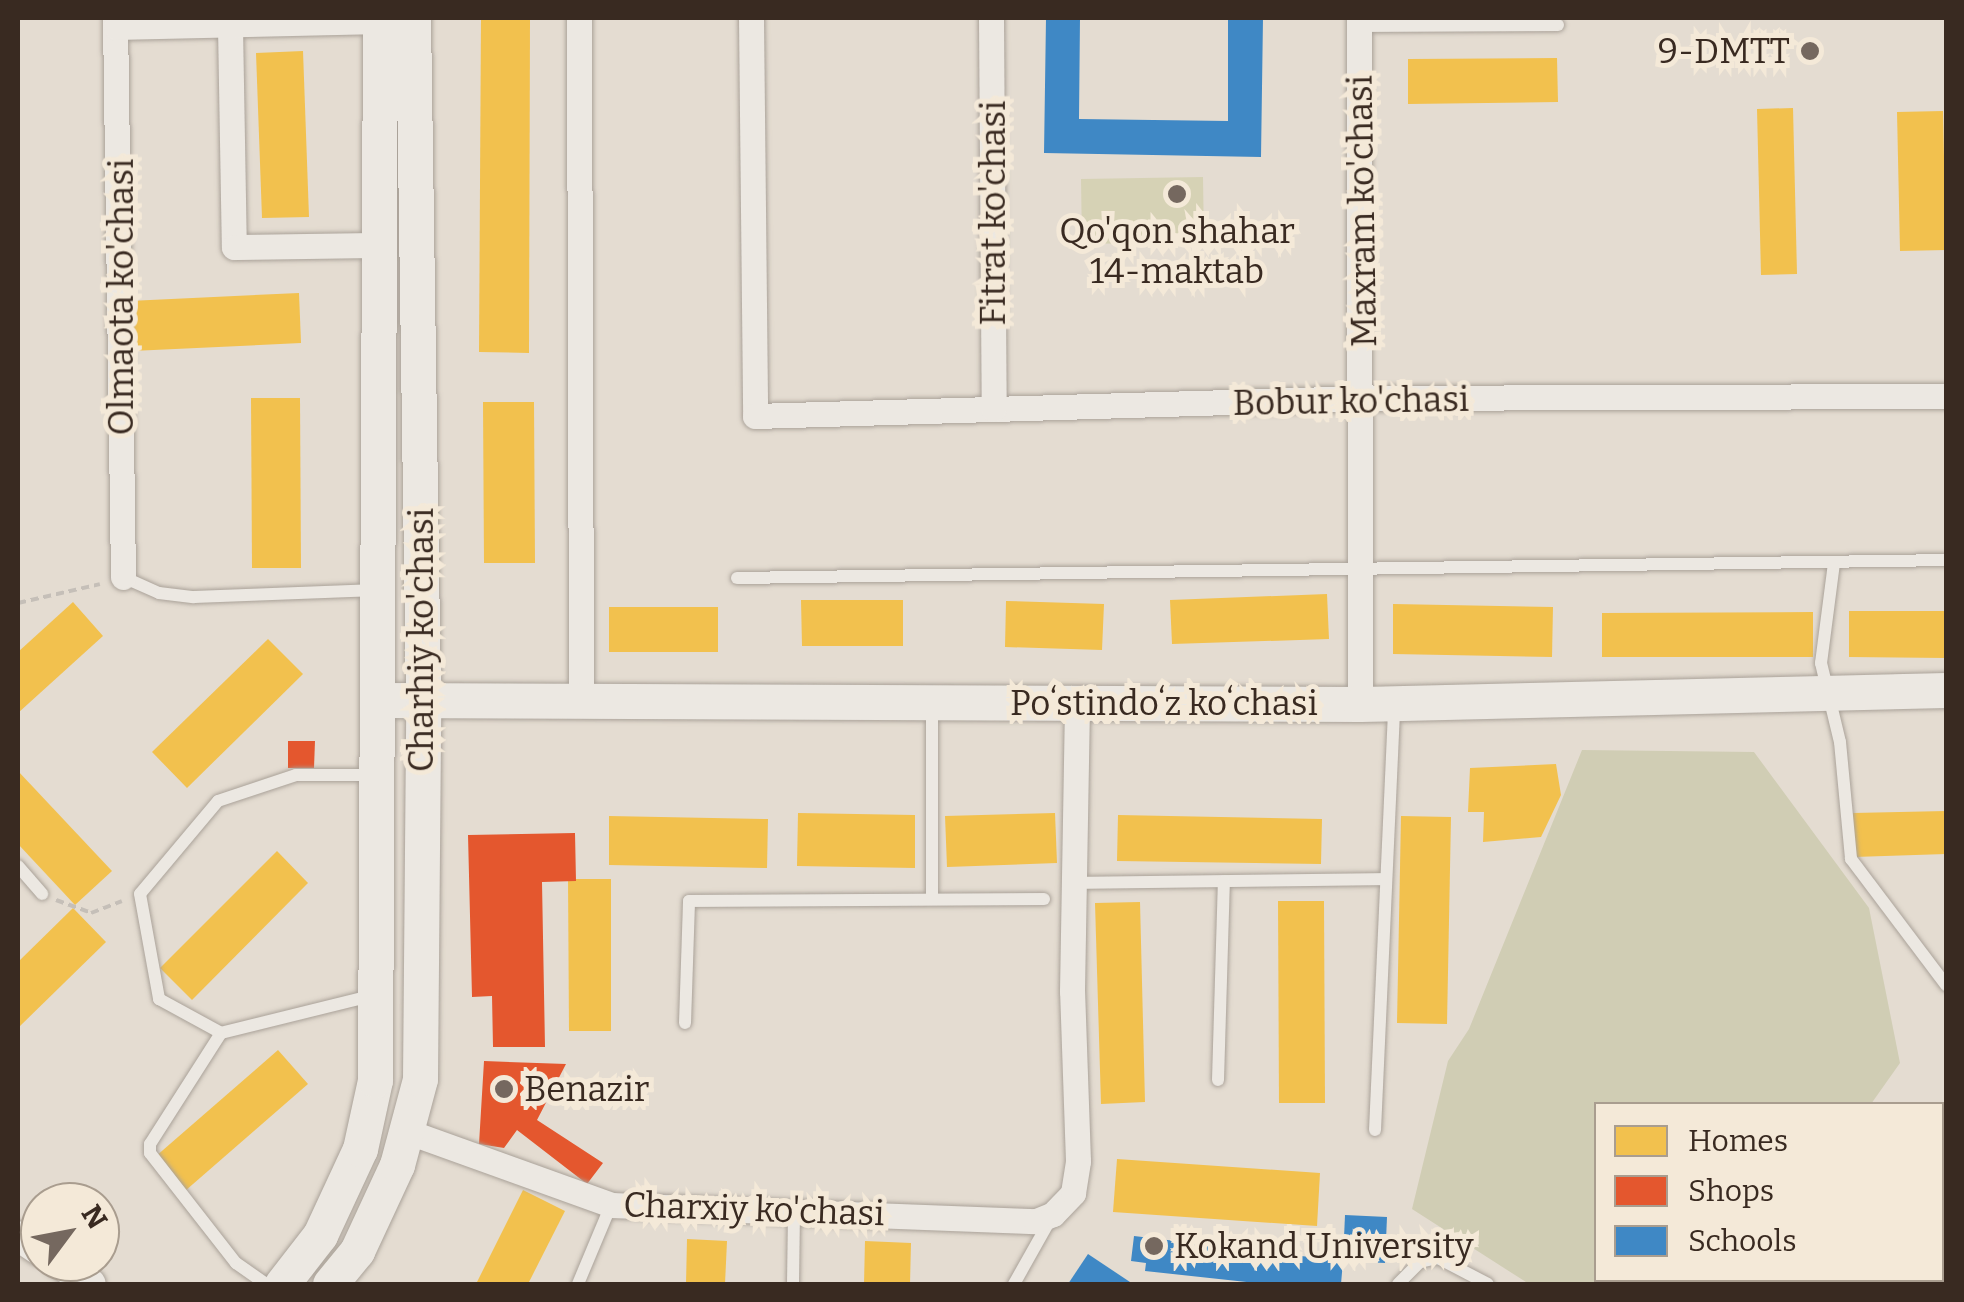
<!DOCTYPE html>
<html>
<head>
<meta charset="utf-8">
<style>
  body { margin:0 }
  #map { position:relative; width:1964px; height:1302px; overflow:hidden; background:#e4dcd1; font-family:Bitter,serif }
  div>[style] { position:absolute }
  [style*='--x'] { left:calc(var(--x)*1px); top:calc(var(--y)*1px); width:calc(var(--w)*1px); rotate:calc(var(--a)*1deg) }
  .green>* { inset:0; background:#d6d2b5 }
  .cemetery>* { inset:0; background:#d0cdb4 }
  .homes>* { inset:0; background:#f2c14e }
  .shops>* { inset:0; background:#e4572e }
  .schools>* { inset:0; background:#3f88c5 }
  .path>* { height:4px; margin-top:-2px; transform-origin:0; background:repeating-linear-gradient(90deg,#c5bfb8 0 8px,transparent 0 13px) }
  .roads { filter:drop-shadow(0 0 2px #aaa299) drop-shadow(0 0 2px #aaa299) }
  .service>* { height:12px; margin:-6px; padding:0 6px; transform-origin:6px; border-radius:6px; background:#ece8e2 }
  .minor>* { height:25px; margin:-12.5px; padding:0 12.5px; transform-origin:12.5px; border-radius:12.5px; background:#ece8e2 }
  .tertiary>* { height:30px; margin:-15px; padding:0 15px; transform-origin:15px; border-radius:15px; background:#ece8e2 }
  .secondary>* { height:35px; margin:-17.5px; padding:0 17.5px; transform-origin:17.5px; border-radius:17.5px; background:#ece8e2 }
  .dots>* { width:28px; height:28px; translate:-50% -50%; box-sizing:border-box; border:5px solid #f4e9d8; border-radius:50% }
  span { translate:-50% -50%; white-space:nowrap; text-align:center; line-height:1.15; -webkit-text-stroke:10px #f4e9d8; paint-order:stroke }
  .poi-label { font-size:35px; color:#392a21 }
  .right { translate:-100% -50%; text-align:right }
  .left { translate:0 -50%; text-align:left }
  .street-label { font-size:35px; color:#392a21 }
  .frame { position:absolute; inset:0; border:20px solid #392a21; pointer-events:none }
  .legend { position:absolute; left:1594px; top:1102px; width:350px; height:180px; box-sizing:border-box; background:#f4e9d8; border:2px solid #a99d8f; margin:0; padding:12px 18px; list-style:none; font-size:30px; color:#392a21 }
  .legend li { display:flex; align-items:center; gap:20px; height:50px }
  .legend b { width:50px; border:2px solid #a99d8f }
  .north { position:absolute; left:20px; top:1182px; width:100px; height:100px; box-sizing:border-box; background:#f4e9d8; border:2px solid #a99d8f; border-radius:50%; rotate:58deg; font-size:28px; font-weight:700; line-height:40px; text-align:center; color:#392a21 }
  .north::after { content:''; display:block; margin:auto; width:35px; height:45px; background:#75685f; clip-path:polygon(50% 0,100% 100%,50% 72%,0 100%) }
</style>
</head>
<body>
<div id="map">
  <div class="green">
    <div style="clip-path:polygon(1203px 177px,1204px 242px,1082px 244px,1081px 179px)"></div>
  </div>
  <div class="cemetery">
    <div style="clip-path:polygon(1582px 750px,1754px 752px,1869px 908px,1900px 1063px,1871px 1104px,1596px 1104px,1596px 1280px,1750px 1280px,1747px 1284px,1529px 1284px,1412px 1209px,1448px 1061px,1469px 1029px)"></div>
  </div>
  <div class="homes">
    <div style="clip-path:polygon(481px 18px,530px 18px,529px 353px,479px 352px)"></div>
    <div style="clip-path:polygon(303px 51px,309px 217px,262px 218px,256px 53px)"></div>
    <div style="clip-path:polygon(1557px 58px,1558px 102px,1408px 104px,1408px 59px)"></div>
    <div style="clip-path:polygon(1793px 108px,1797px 274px,1761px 275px,1757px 109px)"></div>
    <div style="clip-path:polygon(1943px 111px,1946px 250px,1900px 251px,1897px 112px)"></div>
    <div style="clip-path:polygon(299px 293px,301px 343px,132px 351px,129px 301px)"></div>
    <div style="clip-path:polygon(251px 398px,300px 398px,301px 568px,252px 568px)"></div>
    <div style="clip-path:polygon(483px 402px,534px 402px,535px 563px,484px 563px)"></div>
    <div style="clip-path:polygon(1327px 594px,1329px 639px,1172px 644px,1170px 600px)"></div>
    <div style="clip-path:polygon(801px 600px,903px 600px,903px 646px,802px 646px)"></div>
    <div style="clip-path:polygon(1006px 601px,1104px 604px,1102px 650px,1005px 647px)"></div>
    <div style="clip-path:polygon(73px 602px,103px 636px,18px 713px,18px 652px)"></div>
    <div style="clip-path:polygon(1393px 604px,1553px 607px,1552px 657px,1393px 654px)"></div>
    <div style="clip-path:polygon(609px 607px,718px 607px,718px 652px,609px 652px)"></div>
    <div style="clip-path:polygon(1849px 611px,1946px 611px,1946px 658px,1849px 657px)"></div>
    <div style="clip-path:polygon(1813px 612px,1813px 657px,1602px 657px,1602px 613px)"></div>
    <div style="clip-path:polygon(268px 639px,303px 674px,187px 788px,152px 752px)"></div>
    <div style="clip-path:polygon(1556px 764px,1561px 795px,1541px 837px,1483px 842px,1484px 812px,1468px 812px,1470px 768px)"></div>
    <div style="clip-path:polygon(18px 771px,112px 871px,75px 905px,18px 844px)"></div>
    <div style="clip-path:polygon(1946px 811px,1946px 854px,1854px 857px,1853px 813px)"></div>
    <div style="clip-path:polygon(798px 813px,915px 815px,915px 868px,797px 866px)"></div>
    <div style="clip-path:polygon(1055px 813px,1057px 863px,947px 867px,945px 816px)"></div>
    <div style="clip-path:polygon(1118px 815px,1322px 819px,1321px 864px,1117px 861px)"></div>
    <div style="clip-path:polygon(609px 816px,768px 819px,767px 868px,609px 865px)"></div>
    <div style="clip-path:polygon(1401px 816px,1451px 817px,1447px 1024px,1397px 1023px)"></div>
    <div style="clip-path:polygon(277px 851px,308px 883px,192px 1000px,160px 968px)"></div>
    <div style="clip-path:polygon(568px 879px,611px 879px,611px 1031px,569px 1031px)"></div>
    <div style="clip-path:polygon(1278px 901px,1324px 901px,1325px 1103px,1279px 1103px)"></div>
    <div style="clip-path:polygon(1140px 902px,1145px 1102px,1101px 1104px,1095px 903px)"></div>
    <div style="clip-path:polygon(73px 908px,106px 942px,18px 1028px,18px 962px)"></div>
    <div style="clip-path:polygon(278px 1050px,308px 1084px,185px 1191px,155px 1157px)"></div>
    <div style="clip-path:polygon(1117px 1159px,1320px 1173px,1317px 1226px,1113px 1212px)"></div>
    <div style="clip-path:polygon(523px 1190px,565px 1211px,528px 1284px,476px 1284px)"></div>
    <div style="clip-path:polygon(687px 1239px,727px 1241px,725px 1284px,686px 1284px)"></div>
    <div style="clip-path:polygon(865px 1241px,911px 1243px,910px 1284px,864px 1284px)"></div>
  </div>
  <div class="shops">
    <div style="clip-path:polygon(288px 741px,315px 741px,314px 768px,288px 768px)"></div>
    <div style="clip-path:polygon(575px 833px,576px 881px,542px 882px,545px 1047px,493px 1047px,492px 996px,472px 997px,468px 835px)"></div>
    <div style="clip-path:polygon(484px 1061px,566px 1064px,537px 1120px,603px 1163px,587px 1184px,517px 1130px,504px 1148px,479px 1144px)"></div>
  </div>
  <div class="schools">
    <div style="clip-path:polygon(1046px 18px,1080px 18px,1079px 119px,1228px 121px,1228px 18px,1263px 18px,1261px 157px,1044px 153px)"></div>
    <div style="clip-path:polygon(1345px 1215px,1387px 1217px,1385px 1263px,1343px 1261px)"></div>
    <div style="clip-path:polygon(1134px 1236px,1343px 1261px,1341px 1284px,1265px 1284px,1145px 1271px,1146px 1263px,1131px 1261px)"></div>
    <div style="clip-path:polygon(1088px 1254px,1133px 1284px,1068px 1284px)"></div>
  </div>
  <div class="path">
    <div style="--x:18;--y:603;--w:84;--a:-13"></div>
    <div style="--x:56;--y:900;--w:37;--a:20"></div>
    <div style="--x:91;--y:913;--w:33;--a:-21"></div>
  </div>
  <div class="roads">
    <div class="service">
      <div style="--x:1359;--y:26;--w:199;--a:-0.3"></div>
      <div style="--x:1834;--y:563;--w:101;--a:97.4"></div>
      <div style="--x:1821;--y:663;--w:81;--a:76.5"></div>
      <div style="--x:1840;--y:742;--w:118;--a:84.6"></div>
      <div style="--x:1851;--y:859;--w:158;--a:53"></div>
      <div style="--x:123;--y:577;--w:39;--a:24"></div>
      <div style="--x:159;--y:593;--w:35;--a:7"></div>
      <div style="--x:194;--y:597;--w:183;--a:-2.2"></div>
      <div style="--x:737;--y:578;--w:1209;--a:-0.85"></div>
      <div style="--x:373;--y:775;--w:77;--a:180"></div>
      <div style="--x:296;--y:775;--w:82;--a:161.6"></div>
      <div style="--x:218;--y:801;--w:121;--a:130"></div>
      <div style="--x:140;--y:894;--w:107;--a:79.7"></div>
      <div style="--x:159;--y:999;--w:71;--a:28.7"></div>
      <div style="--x:221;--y:1033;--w:158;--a:-13.9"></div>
      <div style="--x:18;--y:866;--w:37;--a:49"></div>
      <div style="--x:1074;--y:883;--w:312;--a:-0.7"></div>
      <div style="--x:932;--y:898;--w:193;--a:-90"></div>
      <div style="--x:685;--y:1023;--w:122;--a:-88.1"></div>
      <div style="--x:689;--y:901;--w:355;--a:-0.3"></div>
      <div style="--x:221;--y:1033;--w:132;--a:122.6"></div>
      <div style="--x:150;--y:1144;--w:9;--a:90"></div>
      <div style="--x:150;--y:1153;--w:140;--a:52"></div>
      <div style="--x:236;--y:1263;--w:37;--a:35"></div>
      <div style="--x:1218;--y:1080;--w:199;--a:-88.3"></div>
      <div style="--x:1942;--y:1129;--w:8;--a:-60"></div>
      <div style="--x:1375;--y:1130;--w:424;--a:-87.4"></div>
      <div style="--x:578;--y:1284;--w:86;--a:-67.3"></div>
      <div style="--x:793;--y:1284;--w:69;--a:-89.2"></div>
      <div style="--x:1014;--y:1284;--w:73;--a:-60.6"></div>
      <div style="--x:1398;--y:1284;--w:31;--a:-45"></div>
      <div style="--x:1420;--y:1262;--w:18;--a:-13"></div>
      <div style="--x:1438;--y:1258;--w:56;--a:27.5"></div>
      <div style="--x:1827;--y:1284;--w:6;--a:-45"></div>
    </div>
    <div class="minor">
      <div style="--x:115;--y:18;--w:559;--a:89.18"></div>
      <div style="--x:579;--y:18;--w:683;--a:89.83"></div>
      <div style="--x:751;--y:18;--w:398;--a:89.4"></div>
      <div style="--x:755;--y:416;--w:609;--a:-1.69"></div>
      <div style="--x:1364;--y:398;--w:582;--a:-0.2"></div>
      <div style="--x:991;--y:18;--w:391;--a:89.6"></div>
      <div style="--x:1359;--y:18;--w:686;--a:89.92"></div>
      <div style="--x:230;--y:26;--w:221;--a:89"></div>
      <div style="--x:234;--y:247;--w:144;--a:-0.8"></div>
      <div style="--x:116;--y:27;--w:264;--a:-1.3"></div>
      <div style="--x:406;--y:1131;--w:218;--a:19.8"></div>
      <div style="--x:611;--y:1205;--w:425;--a:2.2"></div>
      <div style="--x:1036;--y:1221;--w:18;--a:-22"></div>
      <div style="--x:1053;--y:1214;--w:29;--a:-46"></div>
      <div style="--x:1073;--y:1193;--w:32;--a:-81"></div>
      <div style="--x:1078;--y:1161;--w:170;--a:-92"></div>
      <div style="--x:1072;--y:991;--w:288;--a:-89"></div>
    </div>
    <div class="tertiary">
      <div style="--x:18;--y:1236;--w:27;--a:34"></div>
      <div style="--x:57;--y:1262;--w:40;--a:32.9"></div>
    </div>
    <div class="secondary">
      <div style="--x:381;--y:700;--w:979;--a:0.23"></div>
      <div style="--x:1360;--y:704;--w:586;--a:-1.37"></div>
      <div style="--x:282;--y:1284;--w:62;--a:-52.2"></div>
      <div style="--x:320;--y:1235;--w:95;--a:-65.1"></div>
      <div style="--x:360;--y:1149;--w:71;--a:-77.7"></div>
      <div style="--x:375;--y:1080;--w:1062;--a:-89.73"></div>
      <div style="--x:330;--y:1284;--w:43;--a:-50.7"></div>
      <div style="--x:357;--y:1251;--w:95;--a:-65.1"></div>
      <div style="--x:397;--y:1165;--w:89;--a:-75"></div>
      <div style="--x:420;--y:1079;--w:380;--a:-89.5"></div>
      <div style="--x:423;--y:699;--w:681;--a:-90.84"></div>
    </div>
  </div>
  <div class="dots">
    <div style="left:1810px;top:51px;background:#75685f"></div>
    <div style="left:1177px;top:194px;background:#75685f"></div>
    <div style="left:504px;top:1089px;background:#75685f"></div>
    <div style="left:1154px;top:1246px;background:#75685f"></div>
  </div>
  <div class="poi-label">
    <span class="right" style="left:1790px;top:51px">9-DMTT</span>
    <span style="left:1177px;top:251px">Qo'qon shahar<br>14-maktab</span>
    <span class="left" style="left:524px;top:1089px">Benazir</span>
    <span class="left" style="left:1174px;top:1246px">Kokand University</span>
  </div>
  <div class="street-label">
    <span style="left:1362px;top:211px;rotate:-91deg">Maxram ko'chasi</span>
    <span style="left:993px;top:213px;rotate:-90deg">Fitrat ko'chasi</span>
    <span style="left:121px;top:297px;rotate:-90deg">Olmaota ko'chasi</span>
    <span style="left:1351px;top:401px;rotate:-1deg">Bobur ko'chasi</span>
    <span style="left:421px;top:640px;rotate:-90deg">Charhiy ko'chasi</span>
    <span style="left:1164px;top:703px">Poʻstindoʻz koʻchasi</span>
    <span style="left:754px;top:1209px;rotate:2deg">Charxiy ko'chasi</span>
  </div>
  <div class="frame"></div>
  <ul class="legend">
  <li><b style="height:28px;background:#f2c14e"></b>Homes</li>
  <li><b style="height:28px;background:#e4572e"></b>Shops</li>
  <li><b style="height:28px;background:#3f88c5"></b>Schools</li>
  </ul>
  <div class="north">N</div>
</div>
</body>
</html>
